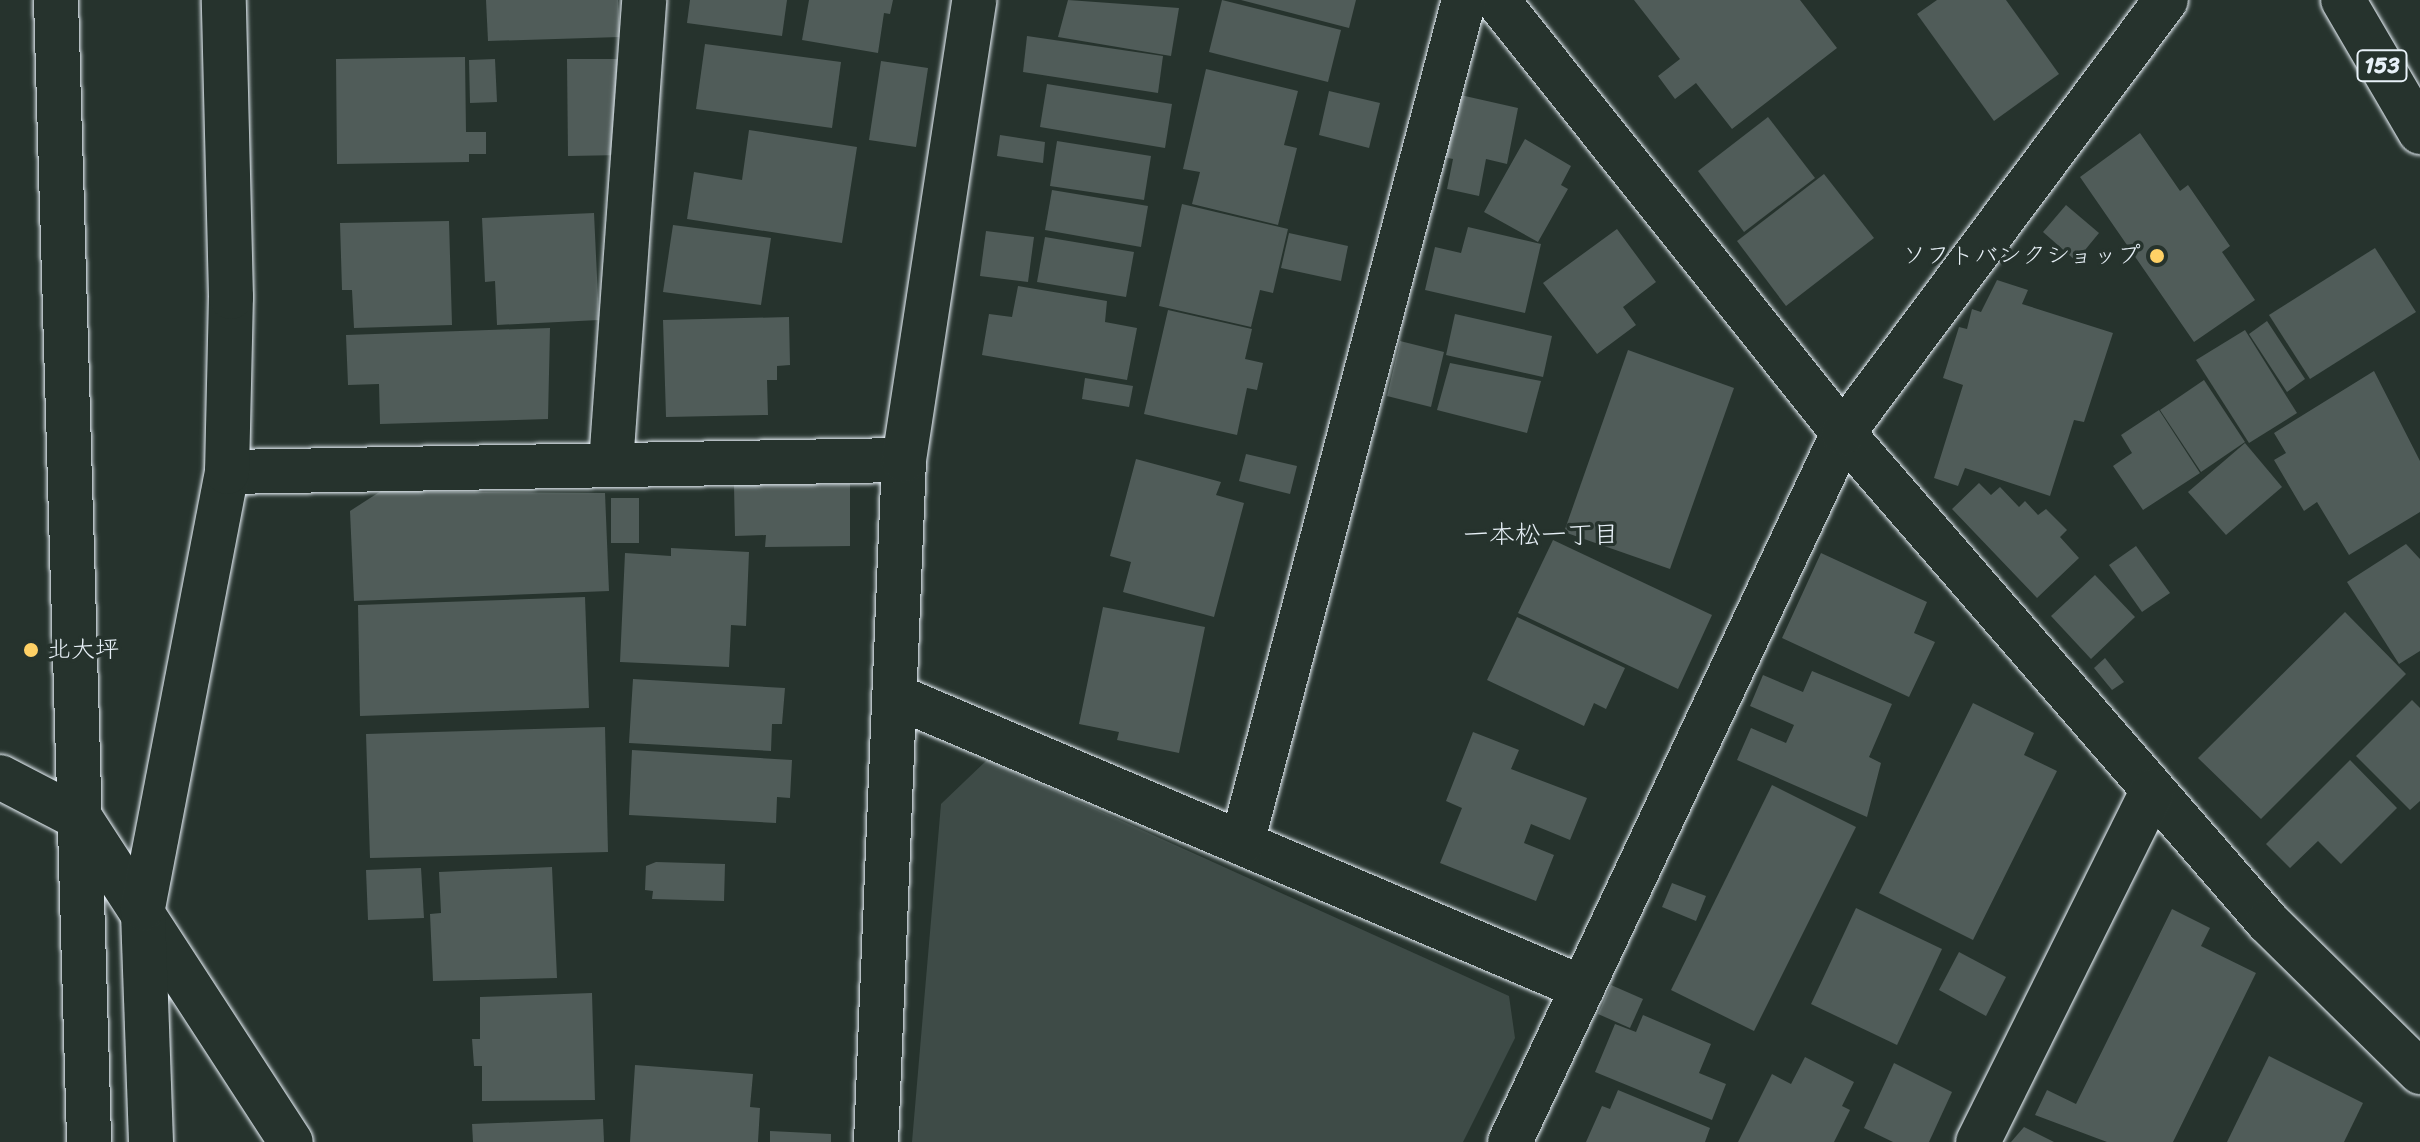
<!DOCTYPE html>
<html>
<head>
<meta charset="utf-8">
<style>
  body { margin:0 }
  #map { position:relative; width:2420px; height:1142px; overflow:hidden; background:#26332d; font-family:Sriracha,"Klee One",sans-serif }
  div>[style] { position:absolute }
  [style*='--x'] { left:calc(var(--x)*1px); top:calc(var(--y)*1px); width:calc(var(--w)*1px); rotate:calc(var(--a)*1deg) }
  .green>* { inset:0; background:#3e4b47 }
  .building>* { inset:0; background:#505c59 }
  .roads { filter:drop-shadow(0 0 2px #e8f1f8) drop-shadow(0 0 2px #e8f1f8) }
  .street>* { height:44px; margin:-22px; padding:0 22px; transform-origin:22px; border-radius:22px; background:#26332d }
  .secondary>* { height:44px; margin:-22px; padding:0 22px; transform-origin:22px; border-radius:22px; background:#26332d }
  .highway>* { height:44px; margin:-22px; padding:0 22px; transform-origin:22px; border-radius:22px; background:#26332d }
  .dots>* { width:22px; height:22px; translate:-50% -50%; box-sizing:border-box; border:4px solid #26332d; border-radius:50% }
  span { translate:-50% -50%; white-space:nowrap; text-align:center; line-height:1.15; -webkit-text-stroke:7px #26332d; paint-order:stroke }
  .shield-label span { padding:2px 6px; background:#26332d; border:2px solid; border-radius:6px; -webkit-text-stroke-width:0 }
  .shield-label { font-size:22px; color:#e8f1f8; font-weight:700 }
  .poi-label { font-size:24px; color:#e8f1f8 }
  .right { translate:-100% -50%; text-align:right }
  .left { translate:0 -50%; text-align:left }
  .neighbourhood-label { font-size:26px; color:#e8f1f8 }
</style>
</head>
<body>
<div id="map">
  <div class="green">
    <div style="clip-path:polygon(987px 760px,1509px 996px,1515px 1038px,1463px 1142px,912px 1142px,941px 804px)"></div>
  </div>
  <div class="building">
    <div style="clip-path:polygon(486px 0,618px 0,620px 37px,488px 41px)"></div>
    <div style="clip-path:polygon(690px 0,787px 0,782px 36px,687px 23px)"></div>
    <div style="clip-path:polygon(809px 0,893px 0,890px 14px,884px 13px,878px 53px,802px 40px)"></div>
    <div style="clip-path:polygon(1068px 0,1179px 8px,1171px 56px,1058px 37px)"></div>
    <div style="clip-path:polygon(1222px 0,1341px 30px,1328px 82px,1209px 52px)"></div>
    <div style="clip-path:polygon(1241px 0,1356px 0,1349px 28px)"></div>
    <div style="clip-path:polygon(1634px 0,1800px 0,1837px 48px,1732px 129px,1696px 83px,1675px 99px,1658px 76px,1680px 59px)"></div>
    <div style="clip-path:polygon(1937px 0,2006px 0,2059px 74px,1994px 121px,1917px 14px)"></div>
    <div style="clip-path:polygon(1027px 36px,1163px 56px,1158px 93px,1023px 72px)"></div>
    <div style="clip-path:polygon(705px 44px,841px 62px,832px 128px,696px 109px)"></div>
    <div style="clip-path:polygon(465px 57px,466px 132px,486px 132px,486px 154px,469px 154px,469px 162px,337px 164px,336px 59px)"></div>
    <div style="clip-path:polygon(495px 59px,497px 102px,470px 103px,469px 60px)"></div>
    <div style="clip-path:polygon(567px 59px,623px 59px,623px 155px,568px 156px)"></div>
    <div style="clip-path:polygon(881px 61px,928px 68px,916px 147px,869px 140px)"></div>
    <div style="clip-path:polygon(1206px 69px,1298px 91px,1284px 145px,1297px 148px,1278px 225px,1192px 204px,1200px 172px,1183px 169px)"></div>
    <div style="clip-path:polygon(1047px 84px,1172px 104px,1165px 148px,1040px 127px)"></div>
    <div style="clip-path:polygon(1329px 91px,1380px 103px,1369px 148px,1319px 135px)"></div>
    <div style="clip-path:polygon(1456px 94px,1518px 108px,1507px 164px,1486px 159px,1479px 196px,1447px 189px,1453px 159px,1443px 157px)"></div>
    <div style="clip-path:polygon(1768px 117px,1815px 178px,1744px 232px,1698px 171px)"></div>
    <div style="clip-path:polygon(749px 130px,857px 147px,842px 243px,687px 219px,694px 172px,742px 180px)"></div>
    <div style="clip-path:polygon(2140px 133px,2180px 191px,2188px 185px,2230px 246px,2222px 252px,2255px 300px,2194px 342px,2080px 177px)"></div>
    <div style="clip-path:polygon(1000px 135px,1045px 142px,1043px 163px,997px 156px)"></div>
    <div style="clip-path:polygon(1525px 139px,1571px 166px,1561px 185px,1568px 189px,1538px 242px,1484px 212px)"></div>
    <div style="clip-path:polygon(1057px 141px,1151px 156px,1144px 200px,1050px 186px)"></div>
    <div style="clip-path:polygon(1824px 174px,1874px 238px,1786px 306px,1737px 241px)"></div>
    <div style="clip-path:polygon(1052px 190px,1148px 206px,1141px 247px,1045px 230px)"></div>
    <div style="clip-path:polygon(1182px 204px,1288px 229px,1273px 293px,1260px 290px,1251px 327px,1159px 306px)"></div>
    <div style="clip-path:polygon(2066px 205px,2099px 233px,2076px 261px,2043px 232px)"></div>
    <div style="clip-path:polygon(594px 213px,599px 320px,497px 325px,495px 281px,485px 282px,482px 218px)"></div>
    <div style="clip-path:polygon(449px 221px,452px 325px,354px 328px,352px 290px,342px 290px,340px 223px)"></div>
    <div style="clip-path:polygon(673px 225px,771px 238px,761px 305px,663px 292px)"></div>
    <div style="clip-path:polygon(1468px 227px,1541px 244px,1525px 313px,1425px 290px,1435px 247px,1461px 253px)"></div>
    <div style="clip-path:polygon(1617px 229px,1656px 282px,1623px 307px,1636px 325px,1597px 354px,1543px 283px)"></div>
    <div style="clip-path:polygon(986px 231px,1034px 237px,1028px 282px,980px 276px)"></div>
    <div style="clip-path:polygon(1289px 233px,1348px 246px,1341px 281px,1281px 268px)"></div>
    <div style="clip-path:polygon(1045px 237px,1134px 252px,1126px 297px,1037px 282px)"></div>
    <div style="clip-path:polygon(2375px 248px,2416px 312px,2310px 379px,2269px 315px)"></div>
    <div style="clip-path:polygon(1997px 280px,2028px 290px,2022px 304px,2113px 333px,2084px 422px,2074px 420px,2050px 496px,1965px 468px,1958px 486px,1934px 478px,1963px 385px,1943px 378px,1959px 327px,1967px 329px,1972px 309px,1981px 312px)"></div>
    <div style="clip-path:polygon(1018px 286px,1107px 301px,1105px 322px,1137px 328px,1127px 380px,982px 355px,989px 314px,1012px 317px)"></div>
    <div style="clip-path:polygon(1168px 310px,1252px 329px,1245px 359px,1263px 363px,1257px 390px,1247px 388px,1237px 435px,1144px 414px)"></div>
    <div style="clip-path:polygon(1455px 314px,1552px 336px,1543px 377px,1446px 355px)"></div>
    <div style="clip-path:polygon(789px 317px,790px 365px,777px 366px,777px 380px,767px 380px,768px 415px,666px 417px,663px 320px)"></div>
    <div style="clip-path:polygon(2267px 321px,2305px 379px,2287px 392px,2249px 334px)"></div>
    <div style="clip-path:polygon(550px 328px,548px 419px,380px 424px,379px 384px,348px 385px,346px 335px)"></div>
    <div style="clip-path:polygon(2245px 330px,2297px 413px,2249px 443px,2196px 360px)"></div>
    <div style="clip-path:polygon(1400px 341px,1444px 352px,1431px 407px,1387px 396px)"></div>
    <div style="clip-path:polygon(1628px 350px,1734px 388px,1670px 569px,1564px 532px)"></div>
    <div style="clip-path:polygon(1450px 363px,1541px 381px,1527px 433px,1437px 410px)"></div>
    <div style="clip-path:polygon(2374px 371px,2420px 461px,2420px 512px,2349px 555px,2317px 502px,2304px 511px,2274px 460px,2286px 453px,2274px 433px)"></div>
    <div style="clip-path:polygon(1085px 378px,1133px 386px,1129px 407px,1082px 399px)"></div>
    <div style="clip-path:polygon(2204px 380px,2245px 442px,2201px 472px,2160px 410px)"></div>
    <div style="clip-path:polygon(2159px 410px,2200px 473px,2143px 510px,2113px 466px,2132px 453px,2121px 435px)"></div>
    <div style="clip-path:polygon(2245px 443px,2282px 487px,2226px 535px,2188px 492px)"></div>
    <div style="clip-path:polygon(1246px 454px,1297px 466px,1290px 494px,1239px 481px)"></div>
    <div style="clip-path:polygon(1136px 459px,1221px 482px,1216px 495px,1244px 503px,1214px 617px,1123px 592px,1131px 562px,1110px 556px)"></div>
    <div style="clip-path:polygon(1979px 483px,1991px 495px,2000px 487px,2019px 507px,2025px 501px,2038px 515px,2046px 509px,2067px 530px,2060px 537px,2079px 558px,2037px 598px,1952px 509px)"></div>
    <div style="clip-path:polygon(850px 484px,850px 546px,765px 547px,766px 535px,735px 536px,734px 485px)"></div>
    <div style="clip-path:polygon(381px 491px,605px 493px,609px 591px,354px 601px,350px 511px)"></div>
    <div style="clip-path:polygon(611px 498px,639px 498px,639px 543px,611px 543px)"></div>
    <div style="clip-path:polygon(1553px 540px,1712px 615px,1678px 689px,1518px 613px)"></div>
    <div style="clip-path:polygon(2406px 544px,2420px 559px,2420px 651px,2399px 664px,2347px 582px)"></div>
    <div style="clip-path:polygon(2136px 546px,2170px 593px,2142px 612px,2109px 565px)"></div>
    <div style="clip-path:polygon(671px 548px,749px 552px,746px 626px,731px 625px,729px 667px,620px 662px,625px 553px,671px 556px)"></div>
    <div style="clip-path:polygon(1821px 553px,1927px 602px,1914px 633px,1935px 642px,1909px 697px,1782px 638px)"></div>
    <div style="clip-path:polygon(2095px 575px,2135px 617px,2091px 659px,2051px 616px)"></div>
    <div style="clip-path:polygon(585px 597px,589px 708px,360px 716px,358px 605px)"></div>
    <div style="clip-path:polygon(1103px 607px,1205px 627px,1179px 753px,1117px 740px,1119px 732px,1079px 724px)"></div>
    <div style="clip-path:polygon(2345px 612px,2406px 674px,2261px 819px,2198px 758px)"></div>
    <div style="clip-path:polygon(1517px 617px,1625px 668px,1606px 709px,1594px 703px,1584px 726px,1487px 680px)"></div>
    <div style="clip-path:polygon(2105px 658px,2124px 682px,2112px 690px,2094px 668px)"></div>
    <div style="clip-path:polygon(1812px 671px,1892px 704px,1869px 757px,1881px 763px,1867px 817px,1737px 760px,1751px 728px,1786px 743px,1794px 725px,1750px 706px,1763px 675px,1803px 692px)"></div>
    <div style="clip-path:polygon(633px 679px,785px 688px,782px 724px,772px 724px,771px 751px,629px 743px)"></div>
    <div style="clip-path:polygon(2412px 700px,2420px 708px,2420px 801px,2410px 810px,2356px 756px)"></div>
    <div style="clip-path:polygon(1973px 703px,2034px 733px,2024px 755px,2057px 771px,1973px 940px,1879px 893px)"></div>
    <div style="clip-path:polygon(605px 727px,608px 852px,370px 858px,366px 734px)"></div>
    <div style="clip-path:polygon(1473px 732px,1519px 750px,1511px 769px,1587px 798px,1570px 840px,1531px 824px,1524px 843px,1554px 855px,1536px 901px,1440px 863px,1462px 808px,1446px 801px)"></div>
    <div style="clip-path:polygon(632px 750px,792px 760px,790px 798px,777px 797px,776px 823px,629px 815px)"></div>
    <div style="clip-path:polygon(2350px 760px,2397px 808px,2341px 864px,2318px 841px,2290px 868px,2266px 844px)"></div>
    <div style="clip-path:polygon(1772px 785px,1856px 827px,1754px 1031px,1671px 990px)"></div>
    <div style="clip-path:polygon(656px 862px,725px 864px,724px 901px,652px 899px,653px 891px,645px 890px,646px 866px)"></div>
    <div style="clip-path:polygon(552px 867px,557px 978px,433px 981px,430px 914px,441px 913px,439px 872px)"></div>
    <div style="clip-path:polygon(421px 868px,424px 918px,368px 920px,366px 870px)"></div>
    <div style="clip-path:polygon(1672px 883px,1706px 896px,1696px 921px,1662px 907px)"></div>
    <div style="clip-path:polygon(1856px 908px,1942px 949px,1897px 1045px,1811px 1004px)"></div>
    <div style="clip-path:polygon(2172px 909px,2210px 928px,2201px 946px,2256px 973px,2173px 1142px,2107px 1142px,2035px 1115px,2047px 1090px,2076px 1104px)"></div>
    <div style="clip-path:polygon(1959px 952px,2006px 977px,1986px 1016px,1939px 990px)"></div>
    <div style="clip-path:polygon(1611px 985px,1643px 999px,1630px 1028px,1598px 1014px)"></div>
    <div style="clip-path:polygon(592px 993px,595px 1100px,482px 1101px,482px 1066px,474px 1066px,472px 1039px,480px 1039px,480px 997px)"></div>
    <div style="clip-path:polygon(1643px 1015px,1711px 1044px,1699px 1073px,1726px 1084px,1712px 1120px,1595px 1072px,1615px 1024px,1636px 1032px)"></div>
    <div style="clip-path:polygon(2269px 1056px,2363px 1103px,2344px 1142px,2227px 1142px)"></div>
    <div style="clip-path:polygon(1805px 1057px,1854px 1082px,1842px 1106px,1850px 1110px,1834px 1142px,1738px 1142px,1772px 1074px,1791px 1084px)"></div>
    <div style="clip-path:polygon(1894px 1063px,1952px 1092px,1929px 1142px,1893px 1142px,1864px 1128px)"></div>
    <div style="clip-path:polygon(635px 1065px,753px 1074px,750px 1107px,760px 1108px,758px 1142px,630px 1142px)"></div>
    <div style="clip-path:polygon(1618px 1090px,1710px 1128px,1705px 1142px,1586px 1142px,1602px 1106px,1610px 1109px)"></div>
    <div style="clip-path:polygon(603px 1119px,604px 1142px,473px 1142px,472px 1124px)"></div>
    <div style="clip-path:polygon(2024px 1127px,2054px 1142px,2011px 1142px)"></div>
    <div style="clip-path:polygon(770px 1131px,831px 1134px,831px 1142px,770px 1142px)"></div>
  </div>
  <div class="roads">
    <div class="street">
      <div style="--x:1497;--y:0;--w:554;--a:51.37"></div>
      <div style="--x:1843;--y:433;--w:648;--a:49.01"></div>
      <div style="--x:2268;--y:922;--w:214;--a:44.6"></div>
      <div style="--x:611;--y:464;--w:465;--a:-85.9"></div>
      <div style="--x:227;--y:472;--w:677;--a:-1.02"></div>
      <div style="--x:895;--y:696;--w:747;--a:23"></div>
      <div style="--x:0;--y:777;--w:91;--a:27.4"></div>
      <div style="--x:81;--y:819;--w:385;--a:57"></div>
      <div style="--x:1242;--y:843;--w:872;--a:-75.25"></div>
      <div style="--x:876;--y:1142;--w:683;--a:-87.65"></div>
      <div style="--x:904;--y:460;--w:465;--a:-81.3"></div>
      <div style="--x:1510;--y:1142;--w:783;--a:-64.84"></div>
      <div style="--x:1843;--y:433;--w:540;--a:-53.28"></div>
      <div style="--x:1978;--y:1142;--w:392;--a:-63.6"></div>
    </div>
    <div class="secondary">
      <div style="--x:56;--y:0;--w:1142;--a:88.34"></div>
      <div style="--x:151;--y:1142;--w:234;--a:-92"></div>
      <div style="--x:143;--y:908;--w:444;--a:-79.1"></div>
      <div style="--x:227;--y:472;--w:175;--a:-88.7"></div>
      <div style="--x:231;--y:297;--w:297;--a:-91.4"></div>
    </div>
    <div class="highway">
      <div style="--x:2343;--y:0;--w:153;--a:59.7"></div>
    </div>
  </div>
  <div class="dots">
    <div style="left:2157px;top:256px;background:#ffd166"></div>
    <div style="left:31px;top:650px;background:#ffd166"></div>
  </div>
  <div class="shield-label">
    <span style="left:2382px;top:66px">153</span>
  </div>
  <div class="poi-label">
    <span class="right" style="left:2141px;top:256px">ソフトバンクショップ</span>
    <span class="left" style="left:47px;top:650px">北大坪</span>
  </div>
  <div class="neighbourhood-label">
    <span style="left:1541px;top:535px">一本松一丁目</span>
  </div>
</div>
</body>
</html>
